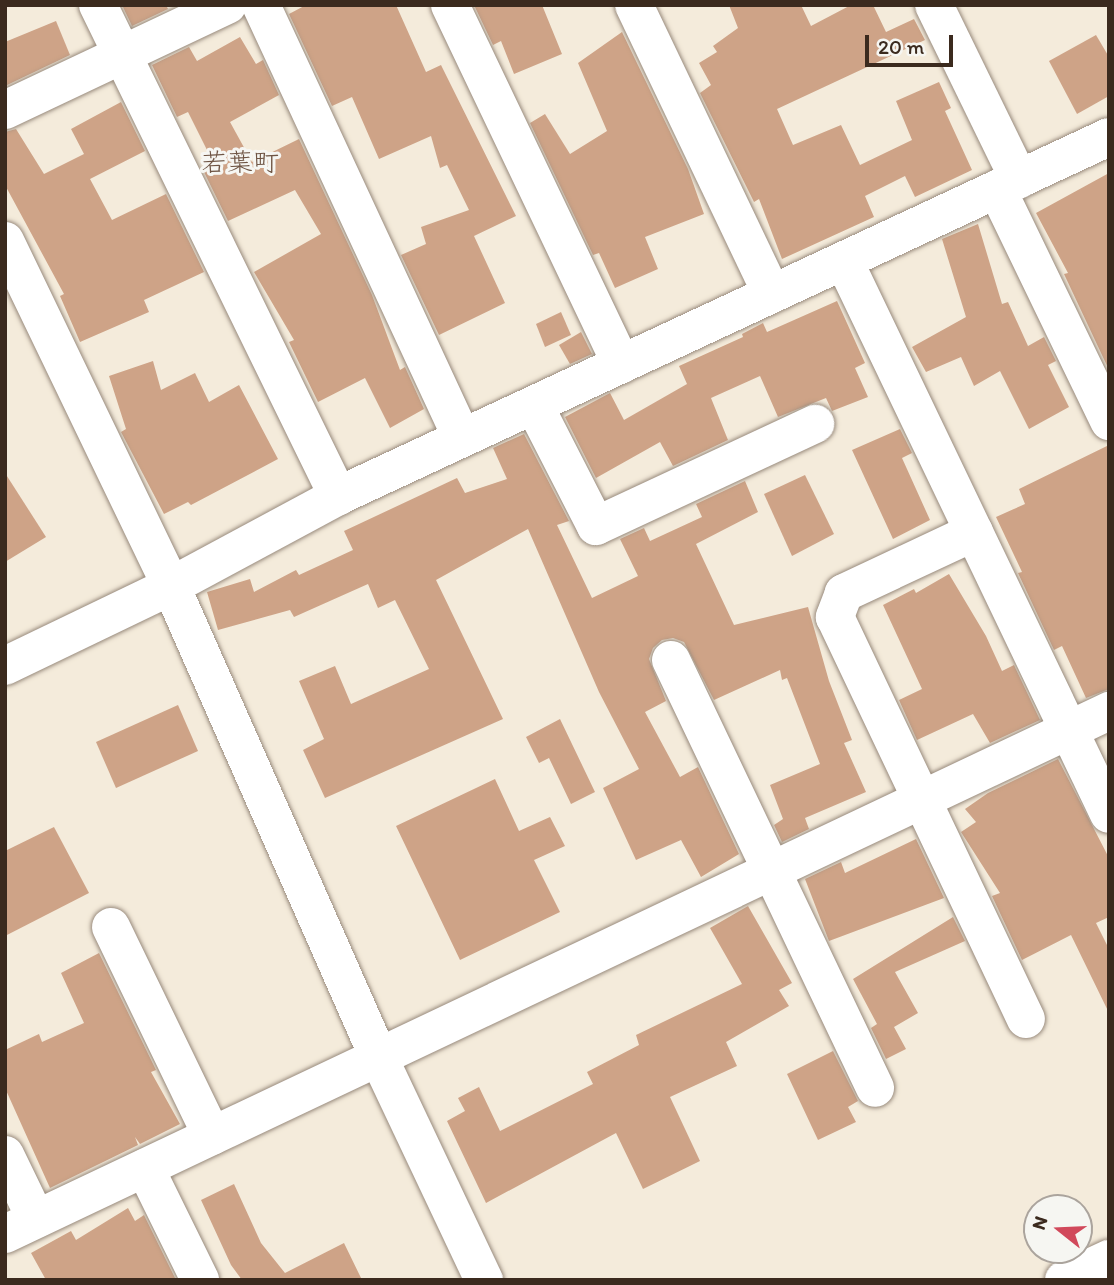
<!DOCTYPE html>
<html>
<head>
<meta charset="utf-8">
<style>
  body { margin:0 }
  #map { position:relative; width:1114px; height:1285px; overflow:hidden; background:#f4ebdb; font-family:Itim,"Klee One",sans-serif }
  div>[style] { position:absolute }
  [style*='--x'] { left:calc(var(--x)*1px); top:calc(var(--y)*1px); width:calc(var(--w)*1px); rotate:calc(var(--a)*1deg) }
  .building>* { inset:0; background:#cea387 }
  .roads { filter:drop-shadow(0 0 2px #988a7c) drop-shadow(0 0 2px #988a7c) }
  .minor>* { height:38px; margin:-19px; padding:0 19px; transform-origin:19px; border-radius:19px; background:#fff }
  span { translate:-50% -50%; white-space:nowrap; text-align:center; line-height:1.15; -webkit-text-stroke:6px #f6f6f2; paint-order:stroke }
  .neighbourhood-label { font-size:26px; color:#6e5443 }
  .frame { position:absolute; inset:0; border:7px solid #3b2a1e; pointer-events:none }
  .north { position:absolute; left:1023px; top:1194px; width:70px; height:70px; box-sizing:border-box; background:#f6f6f2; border:2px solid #aba49d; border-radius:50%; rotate:288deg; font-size:19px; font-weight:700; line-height:28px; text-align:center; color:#3b2a1e }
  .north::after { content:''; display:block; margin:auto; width:24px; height:32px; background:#d1495b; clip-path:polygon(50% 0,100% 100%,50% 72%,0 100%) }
  .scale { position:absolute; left:865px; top:35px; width:88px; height:32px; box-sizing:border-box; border:4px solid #3b2a1e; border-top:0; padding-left:9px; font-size:21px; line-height:24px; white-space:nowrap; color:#3b2a1e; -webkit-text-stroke:5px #f6f6f2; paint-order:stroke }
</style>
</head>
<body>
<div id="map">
  <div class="building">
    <div style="clip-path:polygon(122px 5px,166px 5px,168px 9px,132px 26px)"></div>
    <div style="clip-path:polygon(306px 5px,396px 5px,426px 72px,441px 65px,516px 216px,474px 236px,505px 303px,439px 335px,401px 255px,426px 244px,421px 227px,469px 210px,447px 165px,440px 168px,431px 136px,379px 159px,352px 97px,332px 106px,289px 14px)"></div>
    <div style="clip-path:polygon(474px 5px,542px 5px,562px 54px,514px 74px,501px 41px,493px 45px)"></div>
    <div style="clip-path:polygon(729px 5px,801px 5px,811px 26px,851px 5px,873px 5px,886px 32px,914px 19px,925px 40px,777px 109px,793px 145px,841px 125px,860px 165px,912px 140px,896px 101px,939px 82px,951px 108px,945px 111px,972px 170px,915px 197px,905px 176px,865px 196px,874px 217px,782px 259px,759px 199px,754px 202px,700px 93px,711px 85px,699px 63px,717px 52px,713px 46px,738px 28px)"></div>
    <div style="clip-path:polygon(56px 21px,70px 55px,5px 86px,5px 42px)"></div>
    <div style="clip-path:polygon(622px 32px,688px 169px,704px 214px,645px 237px,658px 269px,615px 288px,599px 253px,593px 255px,530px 123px,545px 114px,570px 154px,607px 131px,578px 63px)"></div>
    <div style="clip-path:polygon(1096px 35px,1109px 57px,1109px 96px,1077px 114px,1049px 61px)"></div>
    <div style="clip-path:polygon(240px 37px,256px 64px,263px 60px,279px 95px,230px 122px,252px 162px,299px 139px,372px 295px,400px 370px,405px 367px,424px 409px,390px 428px,365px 378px,318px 402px,289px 342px,294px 340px,254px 272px,321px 234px,295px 190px,228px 221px,204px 172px,215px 166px,188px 112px,177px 117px,152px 65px,189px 47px,197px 61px)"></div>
    <div style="clip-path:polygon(121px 102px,145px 151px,90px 179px,112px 220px,166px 194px,204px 272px,144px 300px,149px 312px,80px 342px,60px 296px,64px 294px,5px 185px,5px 132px,16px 129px,44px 174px,84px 154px,71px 129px)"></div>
    <div style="clip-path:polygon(1109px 173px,1109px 370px,1064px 274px,1068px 273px,1036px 213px)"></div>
    <div style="clip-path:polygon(978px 224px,1002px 304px,1008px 302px,1028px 346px,1044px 337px,1056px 361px,1048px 365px,1069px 407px,1029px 429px,1000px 371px,974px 386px,961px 357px,926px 372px,912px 347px,966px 317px,942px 239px)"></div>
    <div style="clip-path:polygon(837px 301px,865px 363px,855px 368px,868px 397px,832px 411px,826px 398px,778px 417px,760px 376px,711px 398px,728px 440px,673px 466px,660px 442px,596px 478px,565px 417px,610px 393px,624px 420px,687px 384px,679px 366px,743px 337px,742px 334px,763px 323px,767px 332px)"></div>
    <div style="clip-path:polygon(561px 312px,571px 335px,545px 347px,536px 324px)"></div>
    <div style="clip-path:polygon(581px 332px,592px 354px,570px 364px,559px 345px)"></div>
    <div style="clip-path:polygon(153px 361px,161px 390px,195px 373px,209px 402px,239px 385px,278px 459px,191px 505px,188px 502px,164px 514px,121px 432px,126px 429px,109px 376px)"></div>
    <div style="clip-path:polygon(900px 429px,912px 453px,902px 458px,930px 520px,893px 539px,852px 450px)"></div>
    <div style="clip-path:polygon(524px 434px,569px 521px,557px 525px,592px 598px,638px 576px,620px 539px,644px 528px,650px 541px,702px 517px,696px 504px,745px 481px,758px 512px,696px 544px,734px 625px,808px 607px,829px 681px,852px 740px,844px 743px,866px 792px,805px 818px,809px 829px,782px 842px,774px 825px,783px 819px,770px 785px,820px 764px,787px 678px,782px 680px,780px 670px,714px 700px,684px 642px,673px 638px,662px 640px,653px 648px,649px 659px,666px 701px,645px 712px,680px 777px,698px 767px,739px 854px,701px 877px,681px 840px,636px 860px,603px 788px,639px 769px,599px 692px,528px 529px,436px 580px,503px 719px,325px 798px,303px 750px,324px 739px,299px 681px,335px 666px,351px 704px,429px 669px,395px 600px,378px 608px,368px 584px,294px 617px,290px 610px,218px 630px,207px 592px,250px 579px,254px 592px,296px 570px,299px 575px,353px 550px,344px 531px,457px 478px,465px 493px,507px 479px,493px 448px)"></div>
    <div style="clip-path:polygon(1109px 445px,1109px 689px,1086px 698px,1062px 646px,1054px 650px,1018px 573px,1022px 572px,996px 517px,1025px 504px,1019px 489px)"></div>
    <div style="clip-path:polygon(5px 473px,46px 537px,5px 562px)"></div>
    <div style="clip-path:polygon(805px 475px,834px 534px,792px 556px,764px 494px)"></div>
    <div style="clip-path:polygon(949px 574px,986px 636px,1002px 671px,1014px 665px,1040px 720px,990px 743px,973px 714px,917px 740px,899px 700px,922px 689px,883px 605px,914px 589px,916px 593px)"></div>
    <div style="clip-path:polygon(178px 705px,198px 751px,116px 788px,96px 742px)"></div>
    <div style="clip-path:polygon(560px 719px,595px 792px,571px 804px,549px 758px,539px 763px,526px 737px)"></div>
    <div style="clip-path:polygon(1058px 759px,1109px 858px,1109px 917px,1096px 923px,1109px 949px,1109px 1013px,1071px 935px,1022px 960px,992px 896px,1000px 893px,961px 832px,976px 822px,965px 809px,988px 793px)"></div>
    <div style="clip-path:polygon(495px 779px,519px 831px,550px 817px,565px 846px,534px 860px,560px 912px,460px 960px,396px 826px)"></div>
    <div style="clip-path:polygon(54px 827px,89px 893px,5px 936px,5px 851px)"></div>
    <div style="clip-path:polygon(916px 839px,944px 898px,829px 941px,805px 879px,841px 862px,845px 873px)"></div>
    <div style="clip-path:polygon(748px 906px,792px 983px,779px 990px,789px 1006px,726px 1042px,737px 1066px,670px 1097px,700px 1161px,643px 1189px,616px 1133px,486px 1203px,447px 1121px,465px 1111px,458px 1098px,479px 1087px,500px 1131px,593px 1084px,587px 1072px,639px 1045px,636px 1035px,742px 984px,710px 928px)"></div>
    <div style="clip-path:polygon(953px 917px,965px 941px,895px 972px,918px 1013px,894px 1027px,906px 1049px,886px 1059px,871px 1028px,877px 1024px,853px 979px)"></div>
    <div style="clip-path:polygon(99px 953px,156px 1070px,151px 1072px,180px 1124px,140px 1144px,135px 1137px,138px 1145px,50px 1188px,5px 1088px,5px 1050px,39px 1034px,42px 1042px,84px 1023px,61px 973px)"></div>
    <div style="clip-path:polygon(833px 1051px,858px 1101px,848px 1107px,856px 1122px,818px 1140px,787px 1074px)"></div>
    <div style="clip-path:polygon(234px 1184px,261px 1243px,285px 1273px,344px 1243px,362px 1280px,242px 1280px,231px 1265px,201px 1200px)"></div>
    <div style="clip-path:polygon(128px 1208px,135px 1221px,144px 1215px,176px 1280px,46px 1280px,31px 1253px,71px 1231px,76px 1240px)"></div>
  </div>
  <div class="roads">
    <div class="minor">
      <div style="--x:98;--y:5;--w:547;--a:63.95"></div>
      <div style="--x:261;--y:5;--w:477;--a:65.1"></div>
      <div style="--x:450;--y:5;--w:398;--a:64.5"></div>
      <div style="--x:634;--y:5;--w:320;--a:64.5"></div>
      <div style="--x:934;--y:5;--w:194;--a:64"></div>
      <div style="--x:5;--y:110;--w:246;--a:-25.3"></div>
      <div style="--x:997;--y:189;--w:258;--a:64.2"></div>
      <div style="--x:5;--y:241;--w:383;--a:64.3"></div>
      <div style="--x:171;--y:586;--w:516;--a:66.22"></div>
      <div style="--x:379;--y:1058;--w:246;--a:64.7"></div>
      <div style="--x:844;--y:261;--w:613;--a:64.4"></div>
      <div style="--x:534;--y:405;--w:136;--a:62.9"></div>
      <div style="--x:596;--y:526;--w:242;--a:-25"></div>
      <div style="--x:974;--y:532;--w:144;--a:154.9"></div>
      <div style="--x:844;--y:593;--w:26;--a:111"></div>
      <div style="--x:835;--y:617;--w:445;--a:64.6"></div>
      <div style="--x:671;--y:660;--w:474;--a:64.5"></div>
      <div style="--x:5;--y:666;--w:184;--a:-25.7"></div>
      <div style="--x:171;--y:586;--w:190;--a:-28.3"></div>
      <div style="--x:338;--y:496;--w:850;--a:-24.97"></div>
      <div style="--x:111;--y:927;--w:232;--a:64.2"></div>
      <div style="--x:5;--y:1155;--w:71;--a:64.2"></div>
      <div style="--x:145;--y:1168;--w:125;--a:63.8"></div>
      <div style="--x:5;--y:1234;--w:1222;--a:-25.35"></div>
      <div style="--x:1064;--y:1280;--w:50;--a:-25"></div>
    </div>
  </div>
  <div class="neighbourhood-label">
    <span style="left:240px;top:163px">若葉町</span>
  </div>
  <div class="frame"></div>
  <div class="north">N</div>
  <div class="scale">20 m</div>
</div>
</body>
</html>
